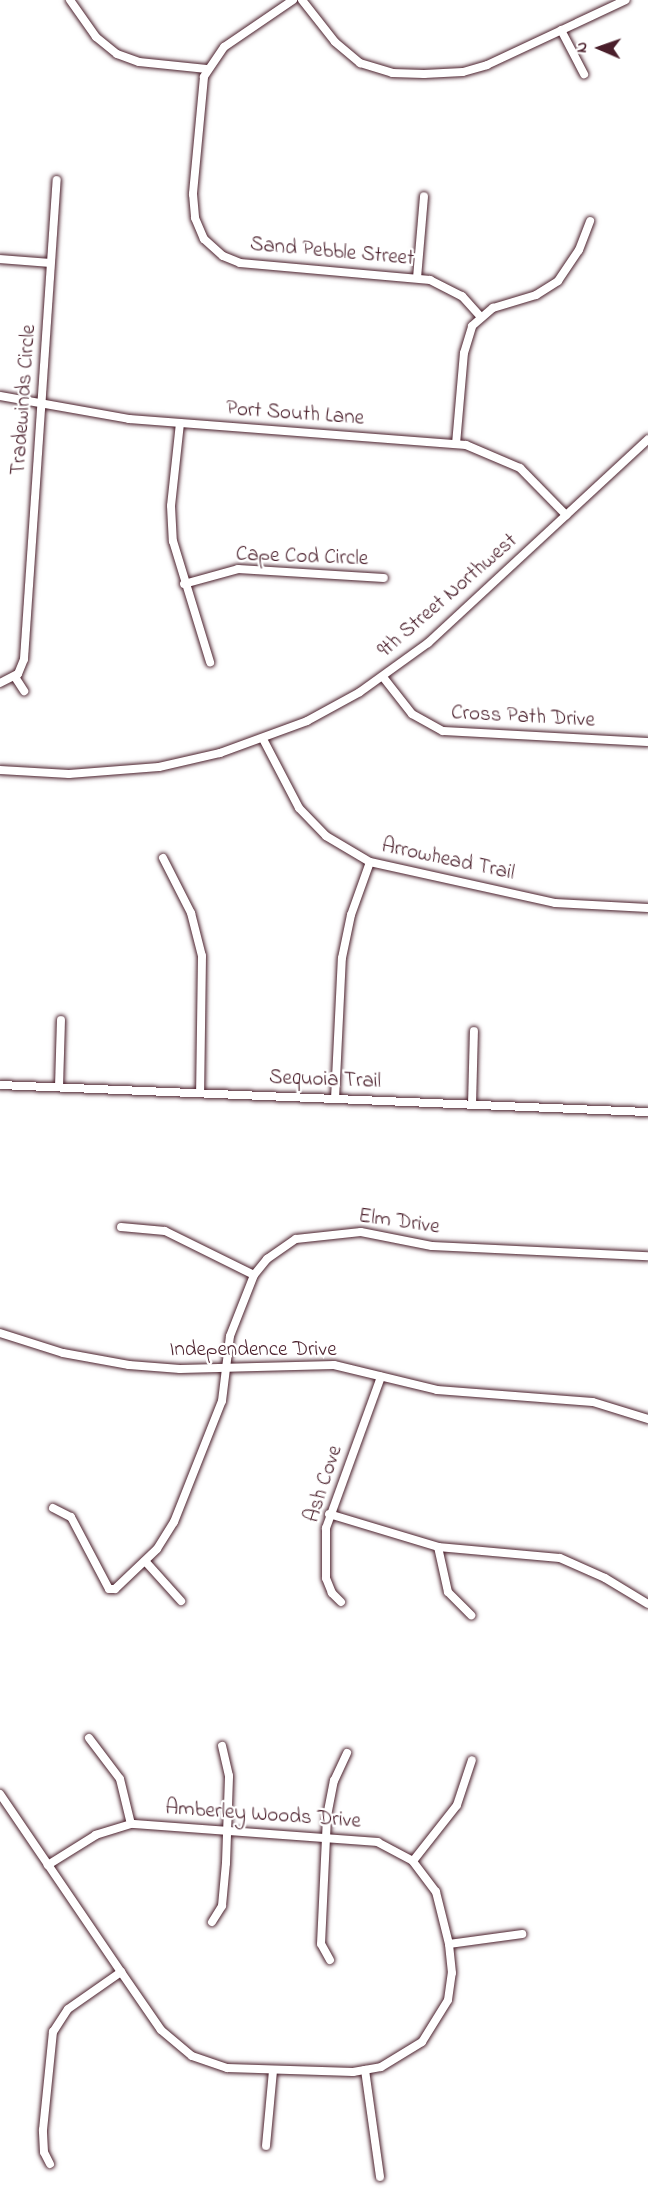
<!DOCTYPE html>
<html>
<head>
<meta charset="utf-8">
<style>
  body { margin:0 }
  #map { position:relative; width:648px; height:2190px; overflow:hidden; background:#fff; font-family:"Indie Flower",sans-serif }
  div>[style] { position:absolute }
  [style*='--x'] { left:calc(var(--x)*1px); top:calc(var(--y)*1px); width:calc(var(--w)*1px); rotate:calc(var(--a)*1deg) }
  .roads { filter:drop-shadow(0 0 2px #4a1f2b) drop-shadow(0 0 2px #4a1f2b) }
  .minor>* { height:8px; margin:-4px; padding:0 4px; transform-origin:4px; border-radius:4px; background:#fff }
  span { translate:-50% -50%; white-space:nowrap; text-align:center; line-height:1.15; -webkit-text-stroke:4.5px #fff; paint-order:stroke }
  .street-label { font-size:21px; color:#4a1f2b }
  .north { position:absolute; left:570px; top:18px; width:60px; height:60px; -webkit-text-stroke:4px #fff; paint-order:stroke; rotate:272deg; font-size:16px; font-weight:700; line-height:24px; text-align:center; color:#4a1f2b }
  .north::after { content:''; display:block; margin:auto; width:21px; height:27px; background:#4a1f2b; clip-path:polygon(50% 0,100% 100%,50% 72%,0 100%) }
</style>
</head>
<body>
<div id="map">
  <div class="roads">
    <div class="minor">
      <div style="--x:70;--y:0;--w:45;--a:54.9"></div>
      <div style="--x:96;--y:37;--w:27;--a:39"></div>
      <div style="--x:117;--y:54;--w:23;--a:20"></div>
      <div style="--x:139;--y:62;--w:68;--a:5.9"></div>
      <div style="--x:293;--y:0;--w:83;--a:145.7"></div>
      <div style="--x:224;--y:47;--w:36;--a:124"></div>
      <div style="--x:204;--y:77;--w:118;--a:95.4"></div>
      <div style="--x:193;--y:194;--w:24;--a:85"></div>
      <div style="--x:195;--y:218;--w:23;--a:67"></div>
      <div style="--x:204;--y:239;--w:25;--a:42"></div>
      <div style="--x:223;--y:256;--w:18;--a:22"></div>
      <div style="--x:240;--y:263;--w:191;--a:5.1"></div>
      <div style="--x:430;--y:280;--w:36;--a:27"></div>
      <div style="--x:462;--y:296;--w:27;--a:48"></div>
      <div style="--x:302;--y:0;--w:53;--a:51.8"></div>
      <div style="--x:335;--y:42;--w:33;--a:40"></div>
      <div style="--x:360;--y:63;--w:34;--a:17"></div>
      <div style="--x:392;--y:73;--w:32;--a:2"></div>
      <div style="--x:424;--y:74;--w:39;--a:-3"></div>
      <div style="--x:463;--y:72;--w:25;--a:-16"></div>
      <div style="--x:487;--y:65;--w:153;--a:-25.1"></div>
      <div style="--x:561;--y:30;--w:50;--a:62.4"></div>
      <div style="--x:0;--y:259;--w:50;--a:4.6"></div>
      <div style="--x:417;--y:278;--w:82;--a:-85.1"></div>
      <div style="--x:0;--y:396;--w:131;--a:10.1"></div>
      <div style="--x:129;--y:419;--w:338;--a:4.4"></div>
      <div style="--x:466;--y:445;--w:59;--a:23.1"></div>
      <div style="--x:520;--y:468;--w:66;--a:45.6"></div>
      <div style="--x:180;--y:423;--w:83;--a:96.2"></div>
      <div style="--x:171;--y:506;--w:35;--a:87"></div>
      <div style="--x:173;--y:541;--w:127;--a:73"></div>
      <div style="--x:456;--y:444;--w:91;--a:-85"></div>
      <div style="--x:464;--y:353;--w:28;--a:-73"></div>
      <div style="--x:472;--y:326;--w:28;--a:-41"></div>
      <div style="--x:493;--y:308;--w:45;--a:-16.8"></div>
      <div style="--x:536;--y:295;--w:26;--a:-32"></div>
      <div style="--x:558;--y:281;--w:37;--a:-56"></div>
      <div style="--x:579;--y:250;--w:31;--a:-69"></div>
      <div style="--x:184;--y:584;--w:56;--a:-15.5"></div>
      <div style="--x:238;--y:569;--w:146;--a:3.5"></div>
      <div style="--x:15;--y:677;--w:17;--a:57"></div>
      <div style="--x:383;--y:677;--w:47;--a:51.9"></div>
      <div style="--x:412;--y:714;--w:35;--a:29"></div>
      <div style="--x:443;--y:731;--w:205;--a:3.1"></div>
      <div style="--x:0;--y:683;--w:20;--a:-27"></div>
      <div style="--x:18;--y:674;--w:16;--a:-68"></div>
      <div style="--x:24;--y:659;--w:480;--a:-86.1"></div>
      <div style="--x:263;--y:739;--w:78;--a:62.4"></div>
      <div style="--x:299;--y:808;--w:39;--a:46"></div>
      <div style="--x:326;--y:836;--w:51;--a:30.6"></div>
      <div style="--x:370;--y:862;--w:189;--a:12.5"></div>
      <div style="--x:555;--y:903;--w:93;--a:3.1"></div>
      <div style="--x:0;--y:770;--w:69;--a:3.3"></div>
      <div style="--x:69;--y:774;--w:90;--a:-4.4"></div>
      <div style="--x:159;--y:767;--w:63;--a:-12.9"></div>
      <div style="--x:220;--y:753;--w:93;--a:-20.2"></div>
      <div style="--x:307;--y:721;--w:60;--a:-28.7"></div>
      <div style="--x:360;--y:692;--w:84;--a:-35.8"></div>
      <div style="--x:428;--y:643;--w:300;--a:-42.8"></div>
      <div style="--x:163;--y:858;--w:62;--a:63"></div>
      <div style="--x:191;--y:913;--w:44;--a:75.7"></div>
      <div style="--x:202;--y:956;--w:137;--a:90.8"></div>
      <div style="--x:0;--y:1085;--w:649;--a:2.39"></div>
      <div style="--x:59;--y:1087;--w:67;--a:-88.3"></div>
      <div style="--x:335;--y:1099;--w:141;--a:-87.2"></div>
      <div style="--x:342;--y:958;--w:44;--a:-78.2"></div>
      <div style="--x:351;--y:915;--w:56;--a:-70.3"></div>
      <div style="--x:472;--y:1105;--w:74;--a:-88.5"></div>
      <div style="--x:121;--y:1227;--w:44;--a:5.2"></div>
      <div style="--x:165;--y:1231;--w:99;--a:26.3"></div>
      <div style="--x:0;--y:1333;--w:66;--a:17.6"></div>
      <div style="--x:63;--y:1353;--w:67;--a:10.3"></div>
      <div style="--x:129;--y:1365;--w:51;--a:4.5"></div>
      <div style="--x:180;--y:1369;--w:154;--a:-1.5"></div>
      <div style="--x:334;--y:1365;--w:106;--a:13.6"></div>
      <div style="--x:437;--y:1390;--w:156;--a:4.4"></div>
      <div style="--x:593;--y:1402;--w:58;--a:17.2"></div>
      <div style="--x:53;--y:1508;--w:20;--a:27"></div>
      <div style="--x:71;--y:1517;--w:81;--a:62.2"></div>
      <div style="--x:109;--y:1589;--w:6;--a:0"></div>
      <div style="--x:115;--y:1589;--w:58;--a:-43.6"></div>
      <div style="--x:157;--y:1549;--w:32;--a:-58"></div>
      <div style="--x:174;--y:1522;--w:130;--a:-68.4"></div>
      <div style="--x:222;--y:1401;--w:65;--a:-83"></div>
      <div style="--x:230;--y:1336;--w:66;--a:-68.5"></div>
      <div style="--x:254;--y:1275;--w:21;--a:-51"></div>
      <div style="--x:267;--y:1259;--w:35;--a:-35"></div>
      <div style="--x:296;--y:1239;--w:65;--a:-6.1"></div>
      <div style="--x:361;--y:1232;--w:72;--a:11.2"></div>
      <div style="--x:432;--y:1246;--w:216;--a:2.7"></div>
      <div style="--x:329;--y:1514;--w:114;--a:16.8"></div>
      <div style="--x:438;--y:1547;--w:122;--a:5.2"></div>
      <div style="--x:560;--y:1558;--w:49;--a:24"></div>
      <div style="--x:605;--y:1578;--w:50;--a:31.2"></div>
      <div style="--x:438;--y:1547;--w:46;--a:77.5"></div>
      <div style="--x:448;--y:1592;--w:33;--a:45"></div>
      <div style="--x:145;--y:1561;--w:54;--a:48"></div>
      <div style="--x:341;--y:1602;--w:13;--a:-135"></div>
      <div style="--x:332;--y:1593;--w:16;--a:-112"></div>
      <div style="--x:326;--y:1578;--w:50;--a:-90"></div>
      <div style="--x:326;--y:1528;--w:161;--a:-70"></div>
      <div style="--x:89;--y:1738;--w:51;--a:52.9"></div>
      <div style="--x:120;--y:1779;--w:46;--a:76.3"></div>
      <div style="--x:0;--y:1794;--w:215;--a:55.8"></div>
      <div style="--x:121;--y:1972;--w:70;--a:55.4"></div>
      <div style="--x:161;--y:2030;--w:40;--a:40"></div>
      <div style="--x:192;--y:2056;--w:37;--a:19"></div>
      <div style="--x:227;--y:2068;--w:126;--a:1.8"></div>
      <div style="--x:353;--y:2072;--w:28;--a:-10"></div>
      <div style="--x:381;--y:2067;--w:48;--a:-31.4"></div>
      <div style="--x:422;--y:2042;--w:49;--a:-58.2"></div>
      <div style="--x:448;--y:2000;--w:27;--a:-82"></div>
      <div style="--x:452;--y:1973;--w:29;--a:-96"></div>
      <div style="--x:449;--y:1944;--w:54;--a:-104"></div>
      <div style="--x:436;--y:1892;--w:39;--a:-127"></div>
      <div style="--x:413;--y:1861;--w:40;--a:-152"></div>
      <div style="--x:378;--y:1842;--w:248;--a:-175.8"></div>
      <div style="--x:131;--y:1824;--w:37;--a:163"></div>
      <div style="--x:96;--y:1835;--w:57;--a:148"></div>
      <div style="--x:413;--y:1861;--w:71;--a:-51.8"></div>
      <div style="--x:457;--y:1805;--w:47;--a:-71.6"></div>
      <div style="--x:212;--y:1922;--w:19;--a:-58"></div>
      <div style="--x:222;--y:1906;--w:43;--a:-84.7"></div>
      <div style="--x:226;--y:1863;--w:87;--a:-88"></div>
      <div style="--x:229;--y:1776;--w:31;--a:-103"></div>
      <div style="--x:449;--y:1944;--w:74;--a:-7.8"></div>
      <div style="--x:330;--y:1960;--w:18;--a:-119"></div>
      <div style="--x:321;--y:1944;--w:128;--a:-87.3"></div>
      <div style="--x:327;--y:1816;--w:36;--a:-79"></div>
      <div style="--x:334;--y:1781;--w:31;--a:-65"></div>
      <div style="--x:365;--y:2070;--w:108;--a:82"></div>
      <div style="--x:266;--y:2146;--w:76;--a:-84.7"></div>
      <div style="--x:50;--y:2164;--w:13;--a:-117"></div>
      <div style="--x:44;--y:2152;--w:22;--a:-93"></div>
      <div style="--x:43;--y:2130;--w:99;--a:-84.2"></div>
      <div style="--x:53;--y:2032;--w:27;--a:-57"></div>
      <div style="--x:68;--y:2009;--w:65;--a:-34.9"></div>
    </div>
  </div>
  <div class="street-label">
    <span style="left:332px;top:252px;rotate:5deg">Sand Pebble Street</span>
    <span style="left:24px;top:400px;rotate:-86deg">Tradewinds Circle</span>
    <span style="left:295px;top:414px;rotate:4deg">Port South Lane</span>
    <span style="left:302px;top:557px;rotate:2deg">Cape Cod Circle</span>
    <span style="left:448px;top:596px;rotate:-41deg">9th Street Northwest</span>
    <span style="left:523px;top:717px;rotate:3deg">Cross Path Drive</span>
    <span style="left:448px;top:860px;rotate:12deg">Arrowhead Trail</span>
    <span style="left:325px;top:1080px;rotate:2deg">Sequoia Trail</span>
    <span style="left:399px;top:1222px;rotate:8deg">Elm Drive</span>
    <span style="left:253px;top:1350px">Independence Drive</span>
    <span style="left:324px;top:1484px;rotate:-72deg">Ash Cove</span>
    <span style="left:263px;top:1815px;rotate:4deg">Amberley Woods Drive</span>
  </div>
  <div class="north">N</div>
</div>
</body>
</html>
